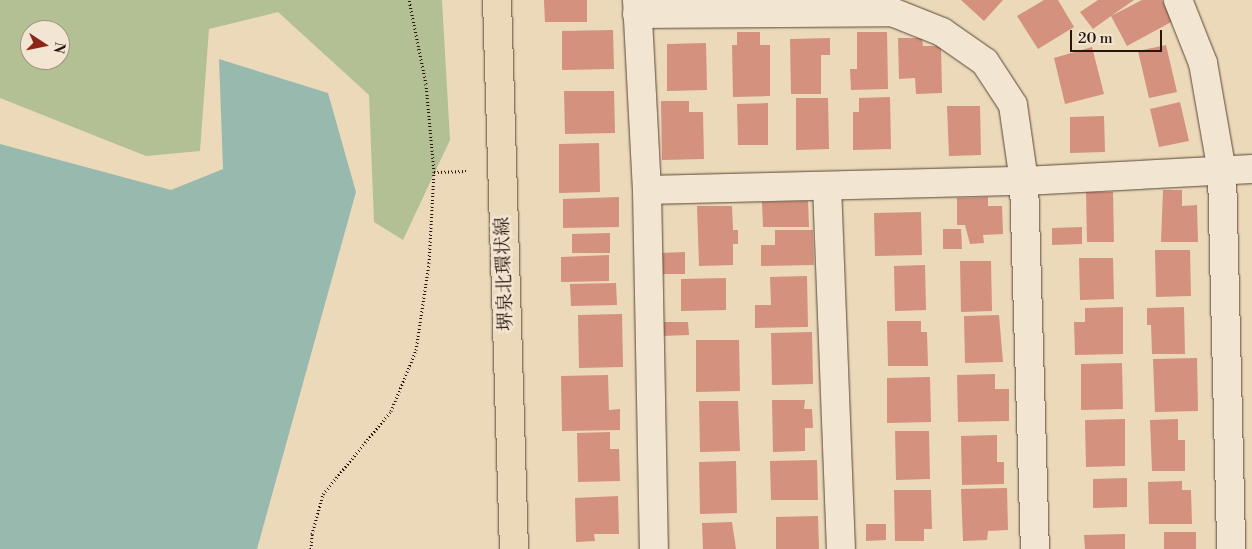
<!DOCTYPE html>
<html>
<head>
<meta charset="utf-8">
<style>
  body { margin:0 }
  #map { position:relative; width:1252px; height:549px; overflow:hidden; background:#ebd9b9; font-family:"Libre Bodoni","Noto Serif JP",serif }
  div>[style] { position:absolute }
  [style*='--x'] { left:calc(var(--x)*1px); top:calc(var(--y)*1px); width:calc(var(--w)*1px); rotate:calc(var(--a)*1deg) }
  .green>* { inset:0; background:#b2c094 }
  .water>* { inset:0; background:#98baae }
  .building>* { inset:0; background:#d3917e }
  .path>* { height:3px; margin-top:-1.5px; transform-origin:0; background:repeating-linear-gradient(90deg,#29150c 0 1px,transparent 0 3.5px) }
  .roads { filter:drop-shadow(0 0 1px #5a4637) drop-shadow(0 0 1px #5a4637) }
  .minor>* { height:28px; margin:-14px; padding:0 14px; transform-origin:14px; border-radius:14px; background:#f2e6d2 }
  .major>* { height:28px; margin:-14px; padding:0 14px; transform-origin:14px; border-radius:14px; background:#ebd9b9 }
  span { translate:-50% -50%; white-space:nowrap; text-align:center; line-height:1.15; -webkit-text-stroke:5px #f2e6d2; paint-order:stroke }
  .street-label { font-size:19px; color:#29150c }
  .north { position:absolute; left:20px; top:20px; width:50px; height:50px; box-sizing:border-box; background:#f2e6d2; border:1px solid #a29283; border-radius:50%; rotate:101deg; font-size:14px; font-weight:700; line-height:20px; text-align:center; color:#29150c }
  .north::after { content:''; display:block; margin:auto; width:18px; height:22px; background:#8f2418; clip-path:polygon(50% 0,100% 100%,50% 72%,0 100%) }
  .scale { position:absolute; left:1070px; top:30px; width:92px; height:22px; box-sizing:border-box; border:2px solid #29150c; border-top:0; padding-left:6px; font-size:15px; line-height:18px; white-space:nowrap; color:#29150c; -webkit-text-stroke:4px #f2e6d2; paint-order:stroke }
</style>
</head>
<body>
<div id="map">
  <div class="green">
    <div style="clip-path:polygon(evenodd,0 0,442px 0,450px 140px,403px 240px,374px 222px,369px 95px,278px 12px,209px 29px,200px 151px,146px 156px,0 98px,0 0,30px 30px,60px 30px,60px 60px,30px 60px,30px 30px)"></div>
  </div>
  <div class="water">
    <div style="clip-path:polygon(219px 59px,328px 93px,356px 192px,257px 549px,0 549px,0 144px,171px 190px,223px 169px)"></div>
  </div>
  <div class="building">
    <div style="clip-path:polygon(544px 0,587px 0,587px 22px,545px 22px)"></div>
    <div style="clip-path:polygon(961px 0,1003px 0,984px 21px)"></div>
    <div style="clip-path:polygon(1044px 0,1058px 0,1074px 27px,1038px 49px,1017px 16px)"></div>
    <div style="clip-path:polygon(1098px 0,1134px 0,1111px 16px,1142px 0,1162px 0,1173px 21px,1127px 46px,1111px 16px,1093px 29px,1080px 12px)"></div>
    <div style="clip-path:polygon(613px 30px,614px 69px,562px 70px,562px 31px)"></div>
    <div style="clip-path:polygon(737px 32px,760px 32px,760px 45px,770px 45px,770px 96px,733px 97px,732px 45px,737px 45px)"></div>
    <div style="clip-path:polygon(857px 32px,887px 32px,888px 89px,851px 90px,850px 69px,857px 69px)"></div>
    <div style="clip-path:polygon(830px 38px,830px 55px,821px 55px,821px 94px,791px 94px,790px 39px)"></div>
    <div style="clip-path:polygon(898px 38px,922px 38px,923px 46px,941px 46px,942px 93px,916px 94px,915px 78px,899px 79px)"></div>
    <div style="clip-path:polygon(706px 43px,707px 90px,667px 91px,667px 44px)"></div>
    <div style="clip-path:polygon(1166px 45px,1177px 92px,1149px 98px,1138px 51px)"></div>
    <div style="clip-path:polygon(1092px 47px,1104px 94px,1065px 104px,1054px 58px)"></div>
    <div style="clip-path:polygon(564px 91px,614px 91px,615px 133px,565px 134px)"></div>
    <div style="clip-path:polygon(890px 97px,891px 149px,853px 150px,853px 112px,859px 112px,859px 98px)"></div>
    <div style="clip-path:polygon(796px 98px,828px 98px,829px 149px,796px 150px)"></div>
    <div style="clip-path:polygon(661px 101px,689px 101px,689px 112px,703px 112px,704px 159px,662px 160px)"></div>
    <div style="clip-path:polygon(1180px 102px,1189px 141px,1159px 147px,1150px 109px)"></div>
    <div style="clip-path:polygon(768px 103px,768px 145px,738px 145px,737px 104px)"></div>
    <div style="clip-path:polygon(947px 106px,980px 106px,981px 155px,949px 156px)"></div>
    <div style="clip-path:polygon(1104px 116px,1105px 152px,1070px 153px,1070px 117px)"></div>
    <div style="clip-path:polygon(599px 143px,600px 192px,559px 193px,559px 144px)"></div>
    <div style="clip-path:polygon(1163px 190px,1182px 190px,1182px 206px,1197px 205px,1198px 242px,1161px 242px)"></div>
    <div style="clip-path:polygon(1086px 192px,1113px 192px,1114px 242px,1087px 242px)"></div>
    <div style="clip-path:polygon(619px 197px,619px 227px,563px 228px,563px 199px)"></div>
    <div style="clip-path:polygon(988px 197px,988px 206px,1002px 206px,1003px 234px,983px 235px,984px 243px,970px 244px,965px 225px,957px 225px,957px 198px)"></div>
    <div style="clip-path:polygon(808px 201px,809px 227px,763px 227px,762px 202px)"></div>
    <div style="clip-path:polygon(697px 206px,732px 206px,733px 230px,738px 230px,738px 244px,733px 244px,733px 265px,699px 266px)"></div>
    <div style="clip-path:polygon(921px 212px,922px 255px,875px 256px,874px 213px)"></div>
    <div style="clip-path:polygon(1082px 227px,1082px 244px,1052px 245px,1052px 228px)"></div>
    <div style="clip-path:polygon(943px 229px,961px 229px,962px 249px,943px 249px)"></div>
    <div style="clip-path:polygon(775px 230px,813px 230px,814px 265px,761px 266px,761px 245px,775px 245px)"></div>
    <div style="clip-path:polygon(610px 233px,610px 253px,572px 253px,572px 234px)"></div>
    <div style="clip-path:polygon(1155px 250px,1190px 250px,1191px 296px,1156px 297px)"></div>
    <div style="clip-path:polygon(685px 252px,685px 274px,663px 274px,662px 253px)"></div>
    <div style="clip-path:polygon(609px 255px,609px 281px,561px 282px,561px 257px)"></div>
    <div style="clip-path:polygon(1079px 258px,1113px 258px,1114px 299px,1080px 300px)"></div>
    <div style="clip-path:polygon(960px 261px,991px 261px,992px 311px,961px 312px)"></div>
    <div style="clip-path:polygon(925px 265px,926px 310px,895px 311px,894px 266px)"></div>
    <div style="clip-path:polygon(807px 276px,808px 327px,755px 328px,755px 305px,771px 305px,770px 277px)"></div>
    <div style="clip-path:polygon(726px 278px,726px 310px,681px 311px,681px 279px)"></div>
    <div style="clip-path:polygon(616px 283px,617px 305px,571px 306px,570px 284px)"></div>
    <div style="clip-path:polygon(1123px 307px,1123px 354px,1075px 355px,1074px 322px,1085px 322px,1085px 308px)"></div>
    <div style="clip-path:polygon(1184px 307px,1185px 354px,1152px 354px,1151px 325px,1147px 325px,1147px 308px)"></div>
    <div style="clip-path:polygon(622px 314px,623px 367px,579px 368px,578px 315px)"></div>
    <div style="clip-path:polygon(999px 315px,1003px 362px,965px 363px,964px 316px)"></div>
    <div style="clip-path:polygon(887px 321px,921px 321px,921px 332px,927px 332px,928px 366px,888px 366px)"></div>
    <div style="clip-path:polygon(661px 322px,688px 322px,689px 335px,661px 336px)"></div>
    <div style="clip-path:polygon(812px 332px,813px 384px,772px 385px,771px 333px)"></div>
    <div style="clip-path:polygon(696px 340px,739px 340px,740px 391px,696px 392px)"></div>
    <div style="clip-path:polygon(1197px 358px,1198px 411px,1155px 412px,1153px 359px)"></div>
    <div style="clip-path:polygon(1122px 363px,1123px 409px,1081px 410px,1081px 364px)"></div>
    <div style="clip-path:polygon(995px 374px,995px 389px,1009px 389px,1009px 421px,958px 422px,957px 375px)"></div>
    <div style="clip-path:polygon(608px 375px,609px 410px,620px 409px,620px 430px,562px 431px,561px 376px)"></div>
    <div style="clip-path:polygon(930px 377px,931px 422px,887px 423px,887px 378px)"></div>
    <div style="clip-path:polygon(772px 400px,805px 400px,804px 409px,812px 409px,813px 428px,805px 428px,805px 451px,773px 452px)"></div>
    <div style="clip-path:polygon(699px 401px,738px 401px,740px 451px,700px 452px)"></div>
    <div style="clip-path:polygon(1125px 419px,1125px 466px,1086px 467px,1085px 420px)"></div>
    <div style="clip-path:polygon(1178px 419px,1178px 440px,1185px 440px,1185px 471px,1152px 471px,1150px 420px)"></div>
    <div style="clip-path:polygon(895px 431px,929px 431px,930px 479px,896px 480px)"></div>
    <div style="clip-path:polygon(610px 432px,610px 449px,619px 449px,620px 481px,578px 482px,577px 433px)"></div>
    <div style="clip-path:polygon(997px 435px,997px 462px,1004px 462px,1004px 484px,962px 485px,961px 436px)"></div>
    <div style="clip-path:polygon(817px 460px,818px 500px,771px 500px,770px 461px)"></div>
    <div style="clip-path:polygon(736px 461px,737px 513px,700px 514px,699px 462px)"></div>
    <div style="clip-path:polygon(1127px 478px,1127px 507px,1093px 508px,1093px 479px)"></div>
    <div style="clip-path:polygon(1182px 481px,1182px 490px,1191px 490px,1192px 524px,1149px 524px,1148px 482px)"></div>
    <div style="clip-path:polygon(1007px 488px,1008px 530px,988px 531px,987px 540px,963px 541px,961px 489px)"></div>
    <div style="clip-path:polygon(894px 490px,931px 490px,932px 529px,924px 529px,924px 541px,895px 541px)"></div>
    <div style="clip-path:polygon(618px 496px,619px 534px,594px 534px,595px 541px,576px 542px,575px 498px)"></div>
    <div style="clip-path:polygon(818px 516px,819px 549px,776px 549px,776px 517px)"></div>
    <div style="clip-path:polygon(732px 522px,736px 549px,703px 549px,702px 523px)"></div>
    <div style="clip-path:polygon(866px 524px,886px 524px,886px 540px,866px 541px)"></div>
    <div style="clip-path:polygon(1164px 532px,1196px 532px,1196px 549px,1164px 549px)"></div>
    <div style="clip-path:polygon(1125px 534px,1125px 549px,1085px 549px,1084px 535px)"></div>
  </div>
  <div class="path">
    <div style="--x:434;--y:172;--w:32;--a:-2"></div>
    <div style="--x:311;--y:549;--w:15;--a:-86"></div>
    <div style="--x:312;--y:534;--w:41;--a:-74.6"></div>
    <div style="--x:323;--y:494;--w:107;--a:-50.7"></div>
    <div style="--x:391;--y:411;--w:66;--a:-67.7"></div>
    <div style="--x:416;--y:350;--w:88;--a:-81.5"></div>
    <div style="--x:429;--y:263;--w:91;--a:-86.9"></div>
    <div style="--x:434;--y:172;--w:88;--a:-95.2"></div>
    <div style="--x:426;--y:84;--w:86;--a:-101.4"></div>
  </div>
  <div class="roads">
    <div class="minor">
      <div style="--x:637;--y:0;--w:190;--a:87"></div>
      <div style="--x:647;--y:190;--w:359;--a:88.9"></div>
      <div style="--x:1178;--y:0;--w:68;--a:68.4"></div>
      <div style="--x:1203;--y:63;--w:111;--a:80.1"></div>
      <div style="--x:1222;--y:172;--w:377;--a:88.6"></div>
      <div style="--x:637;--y:14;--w:255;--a:-0.4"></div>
      <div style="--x:892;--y:12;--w:54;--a:21.8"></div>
      <div style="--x:942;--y:32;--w:52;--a:34.9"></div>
      <div style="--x:985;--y:62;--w:51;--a:56.9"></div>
      <div style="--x:1013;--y:105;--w:77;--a:81.8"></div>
      <div style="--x:1024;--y:181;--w:368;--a:88.3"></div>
      <div style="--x:827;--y:186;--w:363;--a:87.8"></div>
      <div style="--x:647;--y:190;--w:377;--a:-1.4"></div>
      <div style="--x:1024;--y:181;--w:228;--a:-3"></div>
    </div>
    <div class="major">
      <div style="--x:497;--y:0;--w:549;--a:88.23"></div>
    </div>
  </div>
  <div class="street-label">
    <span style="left:505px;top:274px;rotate:-92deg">堺泉北環状線</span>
  </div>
  <div class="north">N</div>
  <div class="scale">20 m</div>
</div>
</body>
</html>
